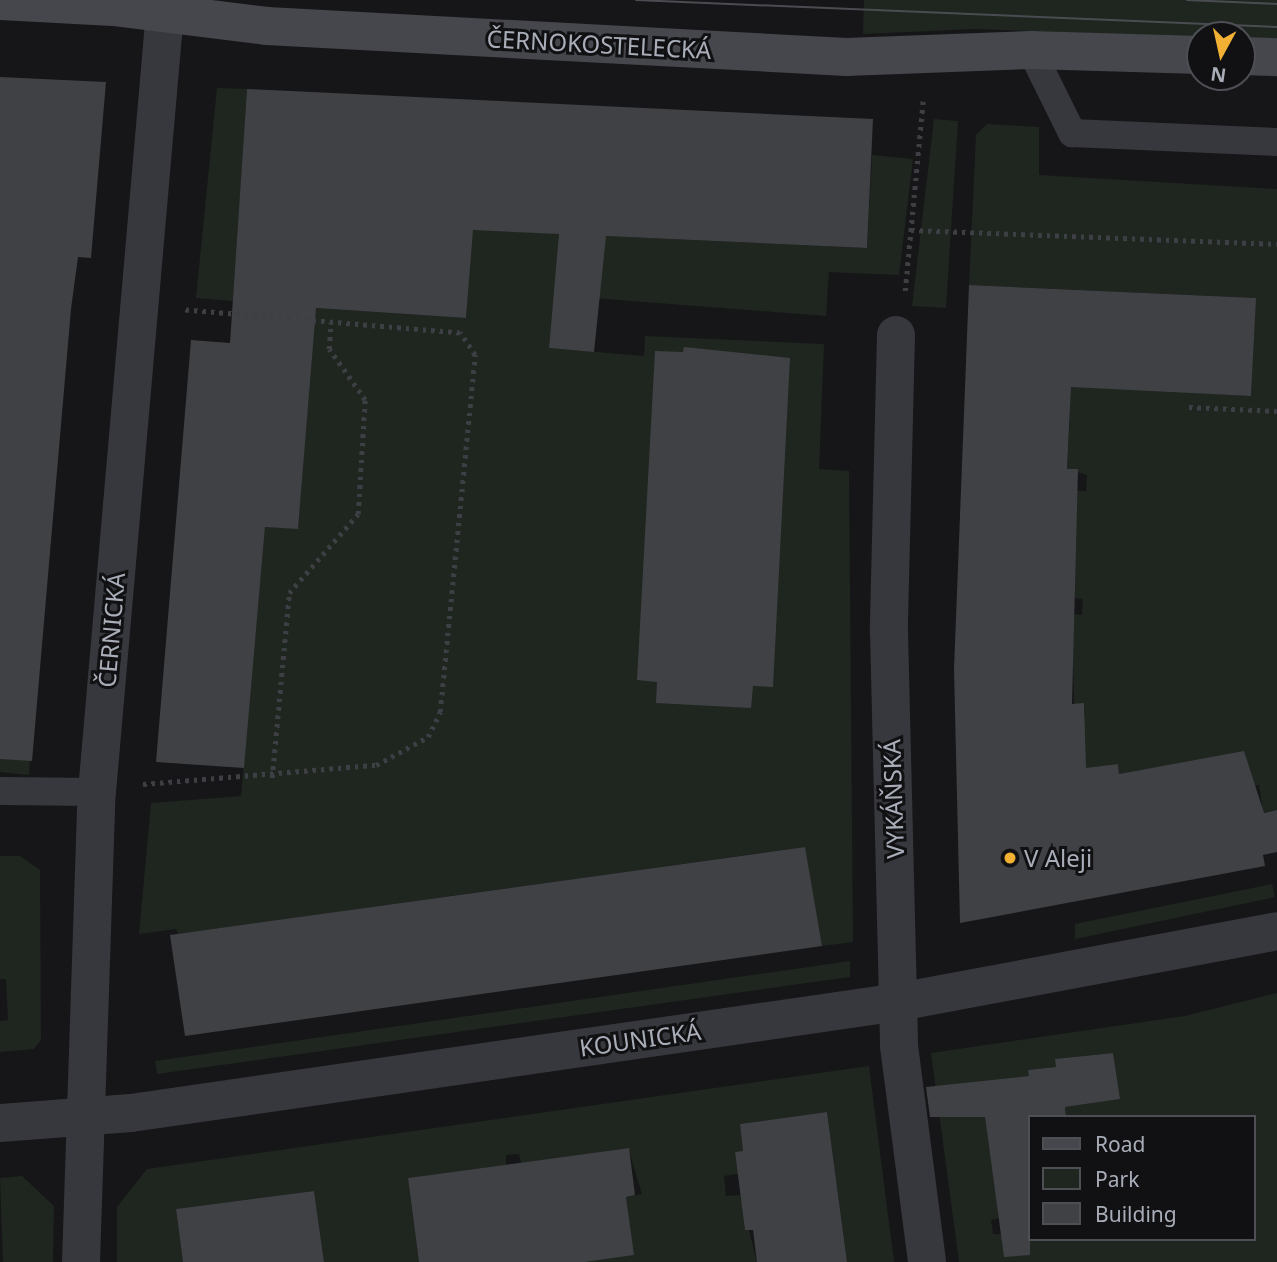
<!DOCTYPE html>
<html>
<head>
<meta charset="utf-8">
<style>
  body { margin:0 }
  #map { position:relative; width:1277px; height:1262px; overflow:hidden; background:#161618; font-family:"Noto Sans",sans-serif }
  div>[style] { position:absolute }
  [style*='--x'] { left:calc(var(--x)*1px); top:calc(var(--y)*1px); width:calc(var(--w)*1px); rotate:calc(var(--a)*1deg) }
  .green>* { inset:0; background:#1e261f }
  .building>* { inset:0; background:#404145 }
  .path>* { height:4.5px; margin-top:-2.25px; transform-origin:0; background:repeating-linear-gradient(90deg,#3d3f44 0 3.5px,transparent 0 8.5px) }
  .service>* { height:28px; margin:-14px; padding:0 14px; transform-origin:14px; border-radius:14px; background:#37383d }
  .minor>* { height:38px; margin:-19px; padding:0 19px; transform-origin:19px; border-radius:19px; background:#37383d }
  .secondary>* { height:38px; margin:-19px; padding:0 19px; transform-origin:19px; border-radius:19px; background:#45474d }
  .tram>* { height:2px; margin:-1px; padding:0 1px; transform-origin:1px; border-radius:1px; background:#4a4c52 }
  .dots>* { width:19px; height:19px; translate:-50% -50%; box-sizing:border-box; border:4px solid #111113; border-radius:50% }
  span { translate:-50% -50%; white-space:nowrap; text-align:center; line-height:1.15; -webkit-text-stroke:6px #111113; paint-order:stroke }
  .street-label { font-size:24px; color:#a8adb8 }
  .poi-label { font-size:24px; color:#a8adb8 }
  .left { translate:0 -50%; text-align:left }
  .legend { position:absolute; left:1028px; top:1115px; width:228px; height:126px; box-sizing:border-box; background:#111113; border:2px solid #4d4f55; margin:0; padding:9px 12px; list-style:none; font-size:21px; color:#a8adb8 }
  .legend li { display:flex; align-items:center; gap:14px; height:35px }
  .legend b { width:35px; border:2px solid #4d4f55 }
  .north { position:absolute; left:1186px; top:21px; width:70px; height:70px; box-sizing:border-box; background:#111113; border:2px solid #4d4f55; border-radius:50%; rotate:188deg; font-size:19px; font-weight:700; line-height:28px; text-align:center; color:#a8adb8 }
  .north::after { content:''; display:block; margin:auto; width:24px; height:32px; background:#f2b134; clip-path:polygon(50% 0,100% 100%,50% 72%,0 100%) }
</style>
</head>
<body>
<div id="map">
  <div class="green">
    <div style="clip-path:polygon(864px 0,1277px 0,1277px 40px,974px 29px,863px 34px)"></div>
    <div style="clip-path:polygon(217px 88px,247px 89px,233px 301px,196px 298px)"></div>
    <div style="clip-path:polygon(934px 119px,958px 121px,946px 308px,912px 306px)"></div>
    <div style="clip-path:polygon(987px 124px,1039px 127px,1039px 175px,1277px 189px,1277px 810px,1256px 814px,1254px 807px,1262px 806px,1259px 785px,1250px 786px,1244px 752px,1119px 774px,1118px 764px,1109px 765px,1055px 792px,1085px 714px,1084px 704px,1074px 704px,1072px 614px,1082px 615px,1083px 599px,1073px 598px,1077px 491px,1086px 491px,1087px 475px,1067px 469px,1070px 415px,1063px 385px,1251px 396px,1255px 298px,969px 285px,976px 135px)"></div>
    <div style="clip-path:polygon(872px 155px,913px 159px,899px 275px,829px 272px,826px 316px,554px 295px,549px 348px,644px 356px,645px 336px,824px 344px,819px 469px,849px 471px,853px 942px,822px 946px,804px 847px,178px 934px,176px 929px,139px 934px,151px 803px,241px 796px,265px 527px,298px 528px,315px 308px,466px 318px,473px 195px,500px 231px,867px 248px)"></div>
    <div style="clip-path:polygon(0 741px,31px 744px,29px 775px,0 772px)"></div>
    <div style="clip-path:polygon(0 856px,20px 856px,40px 870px,41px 1040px,34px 1049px,0 1052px,0 1021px,8px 1020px,6px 979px,0 979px)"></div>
    <div style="clip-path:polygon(1272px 884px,1275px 897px,1075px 939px,1075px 924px)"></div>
    <div style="clip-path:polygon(850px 961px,850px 977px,157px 1074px,155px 1061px)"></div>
    <div style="clip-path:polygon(evenodd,1277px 993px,1277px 1262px,959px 1262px,931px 1053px,1185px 1016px,1277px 993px,1113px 1053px,1119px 1099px,1065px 1107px,1066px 1117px,1254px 1117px,1254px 1239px,993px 1234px,991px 1220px,999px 1218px,982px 1095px,1029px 1076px,1029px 1070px,1056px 1067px,1056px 1059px,1113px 1053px)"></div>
    <div style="clip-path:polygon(869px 1066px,894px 1262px,847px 1262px,827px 1112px,740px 1124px,743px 1151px,735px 1152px,738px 1174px,724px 1176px,726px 1196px,740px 1195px,757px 1262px,559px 1262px,626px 1197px,642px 1194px,628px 1148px,521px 1163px,519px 1154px,506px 1155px,506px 1165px,408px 1178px,419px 1262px,324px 1262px,314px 1191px,176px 1209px,183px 1262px,117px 1262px,117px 1207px,147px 1169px)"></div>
    <div style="clip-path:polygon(22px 1176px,54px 1206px,53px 1262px,3px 1262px,0 1178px)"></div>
  </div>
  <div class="building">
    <div style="clip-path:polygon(0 77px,106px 82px,91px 258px,78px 257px,71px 309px,32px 761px,0 759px)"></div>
    <div style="clip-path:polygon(247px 89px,873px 119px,867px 248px,606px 236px,594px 352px,549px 348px,559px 234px,473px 230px,466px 318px,316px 308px,298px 529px,265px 527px,244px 768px,156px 762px,191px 340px,230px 343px)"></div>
    <div style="clip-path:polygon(969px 285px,1256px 298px,1251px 396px,1071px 387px,1067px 469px,1078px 469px,1072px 704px,1084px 703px,1086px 768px,1118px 764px,1119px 774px,1244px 751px,1264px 813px,1277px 810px,1277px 852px,1263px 855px,1265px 866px,960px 923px,954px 669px)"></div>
    <div style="clip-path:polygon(684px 347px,790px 358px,773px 687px,753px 686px,751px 708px,656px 703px,657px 682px,637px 680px,655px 351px,683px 352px)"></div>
    <div style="clip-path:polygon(805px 847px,822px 946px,185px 1036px,170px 935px)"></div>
    <div style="clip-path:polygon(1113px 1053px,1120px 1099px,1065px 1107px,1066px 1117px,1030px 1117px,1030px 1255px,1004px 1257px,985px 1117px,930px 1117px,926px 1087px,1029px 1076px,1028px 1070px,1056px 1067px,1055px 1059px)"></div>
    <div style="clip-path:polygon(827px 1112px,847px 1262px,757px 1262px,753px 1230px,745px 1230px,735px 1152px,743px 1151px,740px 1124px)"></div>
    <div style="clip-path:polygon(629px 1148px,635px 1195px,626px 1197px,634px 1255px,584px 1262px,419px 1262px,408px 1178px)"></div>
    <div style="clip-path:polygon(314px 1191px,324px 1262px,183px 1262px,176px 1209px)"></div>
  </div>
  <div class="path">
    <div style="--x:911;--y:230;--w:366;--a:2.2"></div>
    <div style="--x:905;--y:291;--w:191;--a:-84.6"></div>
    <div style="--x:1189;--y:407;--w:88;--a:2.6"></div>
    <div style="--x:272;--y:778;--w:186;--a:-84.7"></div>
    <div style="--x:289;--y:593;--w:105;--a:-48.9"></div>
    <div style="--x:358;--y:514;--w:114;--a:-86.5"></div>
    <div style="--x:365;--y:400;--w:62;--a:-125.2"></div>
    <div style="--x:329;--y:349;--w:26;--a:-86"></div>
    <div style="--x:143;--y:784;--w:234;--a:-4.7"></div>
    <div style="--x:376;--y:765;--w:59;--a:-28.3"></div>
    <div style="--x:428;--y:737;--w:28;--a:-64"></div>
    <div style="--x:440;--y:712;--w:359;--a:-84.4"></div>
    <div style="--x:475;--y:355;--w:27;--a:-124"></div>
    <div style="--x:460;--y:333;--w:276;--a:-175.2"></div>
  </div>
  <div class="service">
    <div style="--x:1031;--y:50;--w:93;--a:63.7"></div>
    <div style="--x:1072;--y:133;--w:205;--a:2.5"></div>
    <div style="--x:0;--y:791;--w:97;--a:0.6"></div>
  </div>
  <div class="minor">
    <div style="--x:896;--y:335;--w:297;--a:91.4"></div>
    <div style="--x:889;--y:632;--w:414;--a:88.6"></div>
    <div style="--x:899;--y:1046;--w:218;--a:82.6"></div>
    <div style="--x:0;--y:1123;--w:131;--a:-4.4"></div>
    <div style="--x:131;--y:1113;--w:776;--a:-8.22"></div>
    <div style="--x:899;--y:1002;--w:385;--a:-10.6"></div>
    <div style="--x:81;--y:1262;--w:470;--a:-88.1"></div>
    <div style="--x:97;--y:792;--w:795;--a:-85.02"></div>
  </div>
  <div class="secondary">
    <div style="--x:0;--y:1;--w:113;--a:3"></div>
    <div style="--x:113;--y:7;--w:155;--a:7"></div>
    <div style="--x:267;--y:26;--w:580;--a:3.06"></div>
    <div style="--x:846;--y:57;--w:185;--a:-2.2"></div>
    <div style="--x:1031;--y:50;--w:169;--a:1.7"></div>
    <div style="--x:1242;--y:56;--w:35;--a:2"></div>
  </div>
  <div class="tram">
    <div style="--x:636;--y:0;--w:642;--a:2.41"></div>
    <div style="--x:1187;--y:0;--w:90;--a:2.5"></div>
  </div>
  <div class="dots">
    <div style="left:1010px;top:858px;background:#f2b134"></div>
  </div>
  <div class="street-label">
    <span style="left:599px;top:44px;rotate:3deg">ČERNOKOSTELECKÁ</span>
    <span style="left:111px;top:630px;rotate:-85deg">ČERNICKÁ</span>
    <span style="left:893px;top:799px;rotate:-92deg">VYKÁŇSKÁ</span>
    <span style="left:640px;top:1039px;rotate:-8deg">KOUNICKÁ</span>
  </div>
  <div class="poi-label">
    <span class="left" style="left:1024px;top:858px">V Aleji</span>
  </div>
  <ul class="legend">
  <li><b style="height:9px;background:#45474d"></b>Road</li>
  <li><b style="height:19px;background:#1e261f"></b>Park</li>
  <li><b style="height:19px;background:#404145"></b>Building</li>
  </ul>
  <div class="north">N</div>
</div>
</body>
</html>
